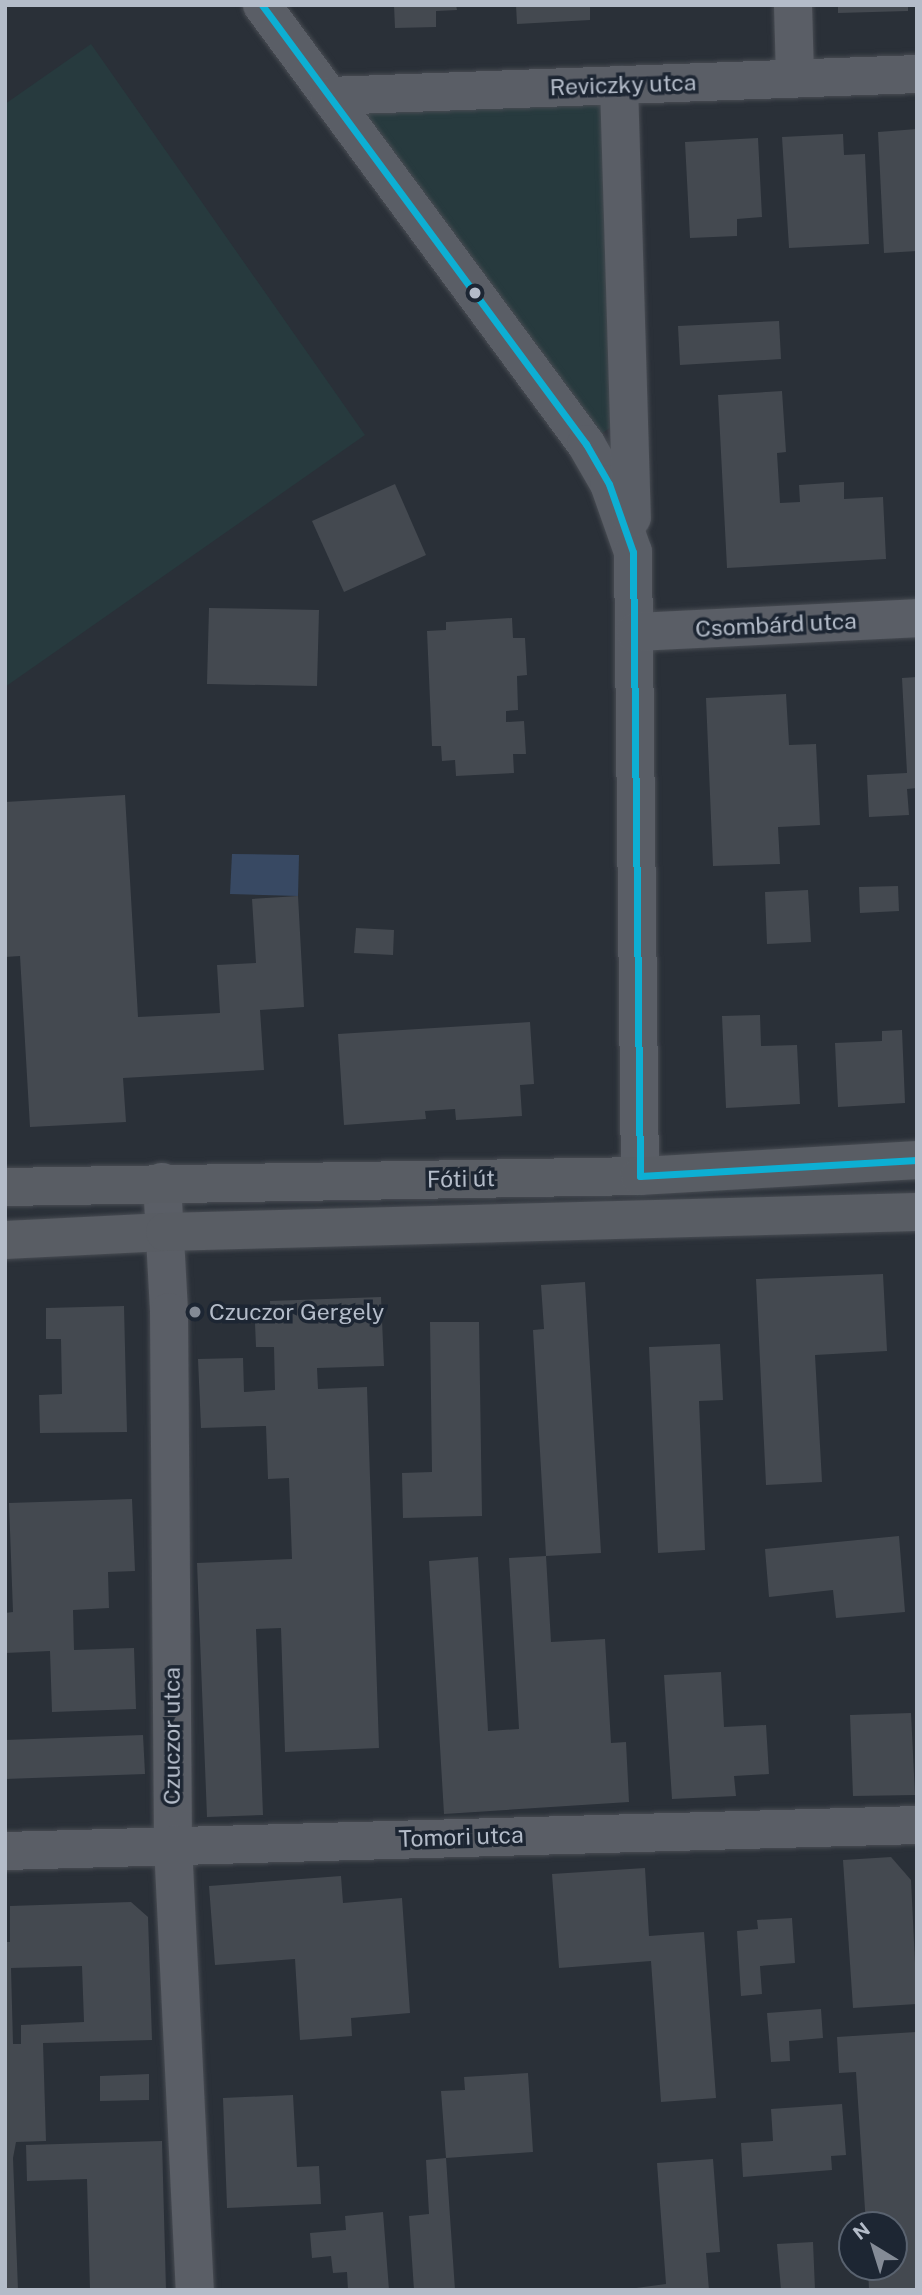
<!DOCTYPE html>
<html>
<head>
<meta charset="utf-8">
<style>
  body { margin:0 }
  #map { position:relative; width:922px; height:2295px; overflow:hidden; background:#2a3038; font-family:"Public Sans",sans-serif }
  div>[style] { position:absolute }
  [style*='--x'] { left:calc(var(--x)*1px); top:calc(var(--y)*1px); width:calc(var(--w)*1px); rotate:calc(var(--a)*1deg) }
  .green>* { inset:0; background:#273a3e }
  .water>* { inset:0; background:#384963 }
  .building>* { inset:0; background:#444950 }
  .roads { filter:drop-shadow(0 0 2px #484c53) drop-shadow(0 0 2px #484c53) }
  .street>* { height:38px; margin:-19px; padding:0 19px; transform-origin:19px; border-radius:19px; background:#5a5e66 }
  .secondary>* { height:38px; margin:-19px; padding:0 19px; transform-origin:19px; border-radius:19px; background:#595d64 }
  .bus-1>* { height:7px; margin:-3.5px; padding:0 3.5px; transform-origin:3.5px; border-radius:3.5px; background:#0dafd3 }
  .dots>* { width:19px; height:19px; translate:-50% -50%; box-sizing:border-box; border:4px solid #1d2633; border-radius:50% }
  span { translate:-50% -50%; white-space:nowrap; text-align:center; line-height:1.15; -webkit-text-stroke:7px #1d2633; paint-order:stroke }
  .street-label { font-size:23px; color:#b4bcc9 }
  .poi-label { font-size:23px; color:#b4bcc9 }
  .left { translate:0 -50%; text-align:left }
  .frame { position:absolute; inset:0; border:7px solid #b4bcc9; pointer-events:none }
  .north { position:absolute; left:838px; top:2211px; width:70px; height:70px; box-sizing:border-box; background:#1d2633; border:2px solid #59626f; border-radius:50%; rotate:322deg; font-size:19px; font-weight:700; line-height:28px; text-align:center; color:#b4bcc9 }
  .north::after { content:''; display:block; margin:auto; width:24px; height:32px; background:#848b96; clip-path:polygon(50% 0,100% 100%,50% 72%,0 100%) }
</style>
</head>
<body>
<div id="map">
  <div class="green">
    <div style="clip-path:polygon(91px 44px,365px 435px,5px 687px,5px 104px)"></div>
    <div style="clip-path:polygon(619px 85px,629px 415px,586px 444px,329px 96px)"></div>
  </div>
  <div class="water">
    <div style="clip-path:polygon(232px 854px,299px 855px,298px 896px,230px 894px)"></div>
  </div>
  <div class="building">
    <div style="clip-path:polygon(394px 5px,456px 5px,457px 10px,436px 11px,436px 27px,395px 28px)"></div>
    <div style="clip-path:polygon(516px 5px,590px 5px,590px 20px,517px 24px)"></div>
    <div style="clip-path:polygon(838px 5px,908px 5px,908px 11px,838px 13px)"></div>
    <div style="clip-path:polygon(917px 129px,917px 251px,884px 253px,878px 132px)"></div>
    <div style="clip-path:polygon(843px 134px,844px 155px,865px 154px,869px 244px,789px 248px,782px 137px)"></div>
    <div style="clip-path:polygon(758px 138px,762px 217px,737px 219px,737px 236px,690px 238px,685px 142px)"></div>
    <div style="clip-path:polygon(779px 321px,781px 359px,680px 365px,678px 326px)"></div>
    <div style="clip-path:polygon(782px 391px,786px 452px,777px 453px,780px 503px,800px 502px,799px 485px,844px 482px,844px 499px,883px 497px,886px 559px,727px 568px,718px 395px)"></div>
    <div style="clip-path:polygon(395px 484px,426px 555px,344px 592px,312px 521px)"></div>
    <div style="clip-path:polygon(209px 608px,319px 610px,317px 686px,207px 684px)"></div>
    <div style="clip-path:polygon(512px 618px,513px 638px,525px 638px,527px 675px,517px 676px,518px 710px,506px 711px,506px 722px,524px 721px,526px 754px,513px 754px,514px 773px,456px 776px,455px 760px,442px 761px,441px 746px,432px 746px,427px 631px,446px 630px,446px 622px)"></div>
    <div style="clip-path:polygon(917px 677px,917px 788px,907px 789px,909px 815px,869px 817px,867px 775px,907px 773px,902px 678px)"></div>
    <div style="clip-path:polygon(786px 694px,789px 745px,816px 744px,820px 825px,778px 827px,780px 864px,713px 866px,706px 698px)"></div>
    <div style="clip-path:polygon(125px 795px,138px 1017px,220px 1013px,217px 965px,256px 963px,252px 899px,298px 896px,304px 1007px,260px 1010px,264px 1070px,123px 1078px,126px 1122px,30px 1127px,20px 956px,5px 957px,5px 802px)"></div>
    <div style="clip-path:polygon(898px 886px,899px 911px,860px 913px,859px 887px)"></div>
    <div style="clip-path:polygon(808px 890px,811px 942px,767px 944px,765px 892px)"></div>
    <div style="clip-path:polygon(356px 928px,394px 930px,393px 955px,354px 953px)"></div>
    <div style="clip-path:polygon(760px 1015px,761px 1046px,797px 1045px,800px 1104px,726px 1108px,722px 1016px)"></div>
    <div style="clip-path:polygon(530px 1022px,534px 1084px,520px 1085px,522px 1116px,456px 1120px,455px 1109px,425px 1111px,426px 1119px,344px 1125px,338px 1034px)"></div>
    <div style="clip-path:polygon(902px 1030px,905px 1103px,838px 1107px,835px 1043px,882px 1041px,882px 1031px)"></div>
    <div style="clip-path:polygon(883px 1274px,887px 1351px,815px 1355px,822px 1482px,766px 1485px,756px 1279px)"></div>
    <div style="clip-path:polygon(585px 1282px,601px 1553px,546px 1556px,533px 1330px,544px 1329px,541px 1285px)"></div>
    <div style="clip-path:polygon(381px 1297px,384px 1366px,317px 1368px,318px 1389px,367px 1387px,379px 1748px,285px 1752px,281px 1628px,256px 1629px,263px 1815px,207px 1817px,197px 1563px,292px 1559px,289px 1478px,268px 1479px,266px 1426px,201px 1428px,198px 1359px,243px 1358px,244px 1392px,275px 1390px,274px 1347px,256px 1347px,255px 1323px,271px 1322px,270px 1301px)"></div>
    <div style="clip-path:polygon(124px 1306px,127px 1432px,40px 1433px,39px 1395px,62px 1394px,61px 1339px,46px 1339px,46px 1308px)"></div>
    <div style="clip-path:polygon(430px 1322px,479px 1322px,482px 1516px,403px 1518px,402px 1473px,432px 1472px)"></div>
    <div style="clip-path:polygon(720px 1344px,723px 1400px,699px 1401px,705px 1550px,658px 1553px,649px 1347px)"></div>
    <div style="clip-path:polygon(132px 1499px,135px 1571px,108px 1572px,109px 1608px,73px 1610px,74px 1650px,134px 1648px,136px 1709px,52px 1712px,50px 1651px,5px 1653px,5px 1613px,13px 1612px,9px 1503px)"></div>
    <div style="clip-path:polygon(899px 1536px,905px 1612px,836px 1618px,833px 1590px,769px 1597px,765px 1549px)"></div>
    <div style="clip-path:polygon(546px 1556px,551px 1642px,605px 1639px,611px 1743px,626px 1742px,629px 1802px,444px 1814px,429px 1561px,478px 1557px,488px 1731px,519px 1729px,509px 1558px)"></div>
    <div style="clip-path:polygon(721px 1672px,724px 1727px,766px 1725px,769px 1774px,734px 1776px,736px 1796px,672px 1799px,664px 1675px)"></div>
    <div style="clip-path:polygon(911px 1713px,915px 1795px,853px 1796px,850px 1715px)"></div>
    <div style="clip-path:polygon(143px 1735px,145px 1774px,5px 1779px,5px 1740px)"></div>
    <div style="clip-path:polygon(891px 1857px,911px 1880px,917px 2004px,853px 2008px,843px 1860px)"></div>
    <div style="clip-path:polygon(645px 1868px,649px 1936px,704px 1932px,716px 2098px,661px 2102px,651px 1961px,559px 1968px,552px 1874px)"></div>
    <div style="clip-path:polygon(341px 1876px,343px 1903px,402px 1898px,410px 2013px,351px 2018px,352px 2036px,300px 2040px,295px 1959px,215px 1965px,209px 1886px)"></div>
    <div style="clip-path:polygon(evenodd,131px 1902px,148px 1917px,152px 2040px,43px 2043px,46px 2141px,16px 2142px,13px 2158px,18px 2290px,5px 2290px,5px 1942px,10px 1942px,10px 1906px,131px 1902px,82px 1966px,84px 2022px,21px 2025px,21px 2044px,13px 2044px,11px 1968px,82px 1966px)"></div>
    <div style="clip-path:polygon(792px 1918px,795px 1963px,760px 1966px,762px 1994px,741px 1996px,737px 1931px,758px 1929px,757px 1920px)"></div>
    <div style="clip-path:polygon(821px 2009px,823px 2038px,789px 2041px,790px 2061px,771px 2062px,767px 2013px)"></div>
    <div style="clip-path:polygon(916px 2032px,917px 2290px,869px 2290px,868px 2267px,894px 2267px,894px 2225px,866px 2225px,856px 2072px,839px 2073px,837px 2037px)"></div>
    <div style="clip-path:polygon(528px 2073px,533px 2152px,446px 2158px,441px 2091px,465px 2090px,464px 2077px)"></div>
    <div style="clip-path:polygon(149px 2074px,149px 2100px,100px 2101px,100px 2076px)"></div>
    <div style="clip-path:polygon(293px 2095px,297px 2167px,319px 2166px,321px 2204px,227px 2208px,223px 2098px)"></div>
    <div style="clip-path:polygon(842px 2104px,846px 2155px,831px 2156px,832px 2170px,743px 2177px,741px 2143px,773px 2141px,771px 2109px)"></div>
    <div style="clip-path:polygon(162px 2141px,166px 2290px,90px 2290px,87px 2179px,27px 2181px,26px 2145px)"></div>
    <div style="clip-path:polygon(446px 2158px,455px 2290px,414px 2290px,409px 2216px,429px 2214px,426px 2160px)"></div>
    <div style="clip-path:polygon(713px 2159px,720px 2252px,706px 2253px,709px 2290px,621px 2290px,666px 2284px,657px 2163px)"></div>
    <div style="clip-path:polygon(383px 2212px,389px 2290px,348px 2290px,347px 2272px,333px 2273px,331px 2256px,312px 2258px,310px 2233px,346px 2230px,345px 2216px)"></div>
    <div style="clip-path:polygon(813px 2242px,815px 2290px,781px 2290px,777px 2244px)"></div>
  </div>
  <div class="roads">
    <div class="street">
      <div style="--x:262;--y:5;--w:546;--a:53.57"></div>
      <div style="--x:586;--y:444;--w:46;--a:60.1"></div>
      <div style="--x:609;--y:484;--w:72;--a:70.6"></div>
      <div style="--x:633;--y:552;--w:624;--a:89.36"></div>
      <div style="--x:793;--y:5;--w:73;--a:88.4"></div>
      <div style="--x:619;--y:85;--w:433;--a:88.3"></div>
      <div style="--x:329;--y:96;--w:588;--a:-2.14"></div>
      <div style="--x:635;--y:632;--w:282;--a:-2.8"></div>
      <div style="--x:162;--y:1182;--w:130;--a:86.9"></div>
      <div style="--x:169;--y:1312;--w:533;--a:89.57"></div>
      <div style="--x:173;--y:1845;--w:446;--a:87.2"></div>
      <div style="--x:5;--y:1851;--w:912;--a:-1.63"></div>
    </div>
    <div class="secondary">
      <div style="--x:5;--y:1187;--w:635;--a:-0.99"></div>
      <div style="--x:640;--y:1176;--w:277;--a:-3.3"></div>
      <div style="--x:5;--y:1240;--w:160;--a:-2.9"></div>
      <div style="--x:165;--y:1232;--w:752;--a:-1.52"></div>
    </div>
  </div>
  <div class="bus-1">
    <div style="--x:262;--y:5;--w:546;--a:53.57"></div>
    <div style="--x:586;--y:444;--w:46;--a:60.1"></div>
    <div style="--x:609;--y:484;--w:72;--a:70.6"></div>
    <div style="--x:633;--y:552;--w:624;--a:89.36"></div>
    <div style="--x:640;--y:1176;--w:277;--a:-3.3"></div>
  </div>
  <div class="dots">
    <div style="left:475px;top:293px;background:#b4bcc9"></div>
    <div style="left:195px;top:1312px;background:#848b96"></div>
  </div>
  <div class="street-label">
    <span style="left:623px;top:85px;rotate:-2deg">Reviczky utca</span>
    <span style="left:776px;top:625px;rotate:-3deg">Csombárd utca</span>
    <span style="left:461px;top:1179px;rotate:-1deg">Fóti út</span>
    <span style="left:172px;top:1736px;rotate:-90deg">Czuczor utca</span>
    <span style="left:461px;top:1837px;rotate:-2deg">Tomori utca</span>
  </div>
  <div class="poi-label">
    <span class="left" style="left:209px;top:1312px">Czuczor Gergely</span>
  </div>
  <div class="frame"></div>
  <div class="north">N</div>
</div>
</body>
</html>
